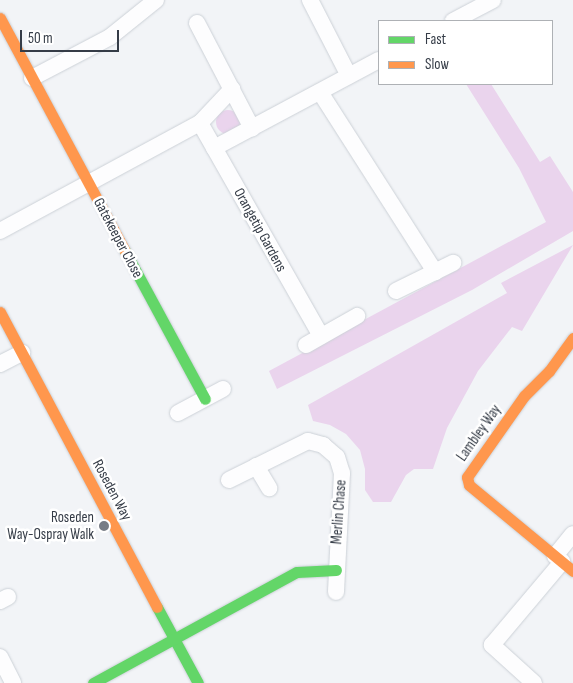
<!DOCTYPE html>
<html>
<head>
<meta charset="utf-8">
<style>
  body { margin:0 }
  #map { position:relative; width:573px; height:683px; overflow:hidden; background:#f2f4f7; font-family:"Sofia Sans Condensed",sans-serif }
  div>[style] { position:absolute }
  [style*='--x'] { left:calc(var(--x)*1px); top:calc(var(--y)*1px); width:calc(var(--w)*1px); rotate:calc(var(--a)*1deg) }
  .green>* { inset:0; background:#ead4ed }
  .round { border-radius:50% }
  .roads { filter:drop-shadow(0 0 1px #ccd1d7) drop-shadow(0 0 1px #ccd1d7) }
  .street>* { height:16px; margin:-8px; padding:0 8px; transform-origin:8px; border-radius:8px; background:#fdfdfe }
  .fast>* { height:11px; margin:-5.5px; padding:0 5.5px; transform-origin:5.5px; border-radius:5.5px; background:#63d668 }
  .slow>* { height:11px; margin:-5.5px; padding:0 5.5px; transform-origin:5.5px; border-radius:5.5px; background:#ff974d }
  .dots>* { width:14px; height:14px; translate:-50% -50%; box-sizing:border-box; border:2px solid #fff; border-radius:50% }
  span { translate:-50% -50%; white-space:nowrap; text-align:center; line-height:1.15; -webkit-text-stroke:5px #fff; paint-order:stroke }
  .street-label { font-size:15px; color:#353c47 }
  .poi-label { font-size:15px; color:#353c47 }
  .right { translate:-100% -50%; text-align:right }
  .legend { position:absolute; left:378px; top:20px; width:175px; height:65px; box-sizing:border-box; background:#fff; border:1px solid #aeb1b5; margin:0; padding:6px 9px; list-style:none; font-size:15px; color:#353c47 }
  .legend li { display:flex; align-items:center; gap:10px; height:25px }
  .legend b { width:25px; border:1px solid #aeb1b5 }
  .scale { position:absolute; left:20px; top:30px; width:99px; height:22px; box-sizing:border-box; border:2px solid #353c47; border-top:0; padding-left:6px; font-size:15px; line-height:18px; white-space:nowrap; color:#353c47; -webkit-text-stroke:4px #fff; paint-order:stroke }
</style>
</head>
<body>
<div id="map">
  <div class="green">
    <div style="clip-path:polygon(466px 84px,491px 84px,540px 162px,550px 156px,573px 192px,573px 231px,472px 290px,277px 389px,269px 371px,546px 222px,519px 168px)"></div>
    <div class="round" style="left:216px;top:110px;width:24px;height:24px"></div>
    <div style="clip-path:polygon(573px 245px,522px 331px,512px 327px,478px 371px,447px 428px,433px 469px,414px 469px,406px 475px,391px 502px,373px 502px,365px 490px,365px 469px,360px 450px,346px 434px,330px 425px,313px 421px,308px 405px,507px 293px,501px 283px)"></div>
  </div>
  <div class="roads">
    <div class="street">
      <div style="--x:310;--y:0;--w:85;--a:62.8"></div>
      <div style="--x:453;--y:21;--w:45;--a:-27.7"></div>
      <div style="--x:197;--y:23;--w:119;--a:62.4"></div>
      <div style="--x:32;--y:78;--w:88;--a:-27.7"></div>
      <div style="--x:110;--y:37;--w:59;--a:-38.8"></div>
      <div style="--x:320;--y:92;--w:214;--a:57.4"></div>
      <div style="--x:200;--y:123;--w:245;--a:60.4"></div>
      <div style="--x:214;--y:148;--w:187;--a:-28.1"></div>
      <div style="--x:0;--y:231;--w:227;--a:-28.4"></div>
      <div style="--x:200;--y:123;--w:47;--a:-46.7"></div>
      <div style="--x:396;--y:291;--w:64;--a:-26.2"></div>
      <div style="--x:306;--y:345;--w:59;--a:-29.6"></div>
      <div style="--x:0;--y:364;--w:25;--a:-27"></div>
      <div style="--x:178;--y:413;--w:51;--a:-28.1"></div>
      <div style="--x:256;--y:466;--w:26;--a:59"></div>
      <div style="--x:229;--y:480;--w:88;--a:-26.3"></div>
      <div style="--x:308;--y:441;--w:16;--a:15"></div>
      <div style="--x:323;--y:445;--w:18;--a:41"></div>
      <div style="--x:337;--y:457;--w:17;--a:73"></div>
      <div style="--x:342;--y:473;--w:119;--a:92.9"></div>
      <div style="--x:555;--y:556;--w:28;--a:-51"></div>
      <div style="--x:0;--y:601;--w:9;--a:-27"></div>
      <div style="--x:0;--y:657;--w:29;--a:63"></div>
      <div style="--x:534;--y:683;--w:57;--a:-137.9"></div>
      <div style="--x:492;--y:645;--w:109;--a:-49.9"></div>
    </div>
    <div class="fast">
      <div style="--x:125;--y:251;--w:168;--a:61.6"></div>
      <div style="--x:157;--y:607;--w:86;--a:61.7"></div>
      <div style="--x:93;--y:683;--w:232;--a:-28.6"></div>
      <div style="--x:297;--y:572;--w:39;--a:-3"></div>
    </div>
    <div class="slow">
      <div style="--x:0;--y:18;--w:264;--a:61.8"></div>
      <div style="--x:0;--y:312;--w:334;--a:62"></div>
      <div style="--x:573;--y:338;--w:41;--a:126"></div>
      <div style="--x:549;--y:371;--w:35;--a:135"></div>
      <div style="--x:524;--y:396;--w:99;--a:125.1"></div>
      <div style="--x:467;--y:477;--w:8;--a:76"></div>
      <div style="--x:469;--y:485;--w:135;--a:39.6"></div>
    </div>
  </div>
  <div class="dots">
    <div style="left:104px;top:526px;background:#777c85"></div>
  </div>
  <div class="street-label">
    <span style="left:260px;top:230px;rotate:61deg">Orangetip Gardens</span>
    <span style="left:118px;top:238px;rotate:62deg">Gatekeeper Close</span>
    <span style="left:479px;top:433px;rotate:-55deg">Lambley Way</span>
    <span style="left:112px;top:490px;rotate:62deg">Roseden Way</span>
    <span style="left:339px;top:512px;rotate:-86deg">Merlin Chase</span>
  </div>
  <div class="poi-label">
    <span class="right" style="left:94px;top:526px">Roseden<br>Way-Ospray Walk</span>
  </div>
  <ul class="legend">
  <li><b style="height:6px;background:#63d668"></b>Fast</li>
  <li><b style="height:6px;background:#ff974d"></b>Slow</li>
  </ul>
  <div class="scale">50 m</div>
</div>
</body>
</html>
